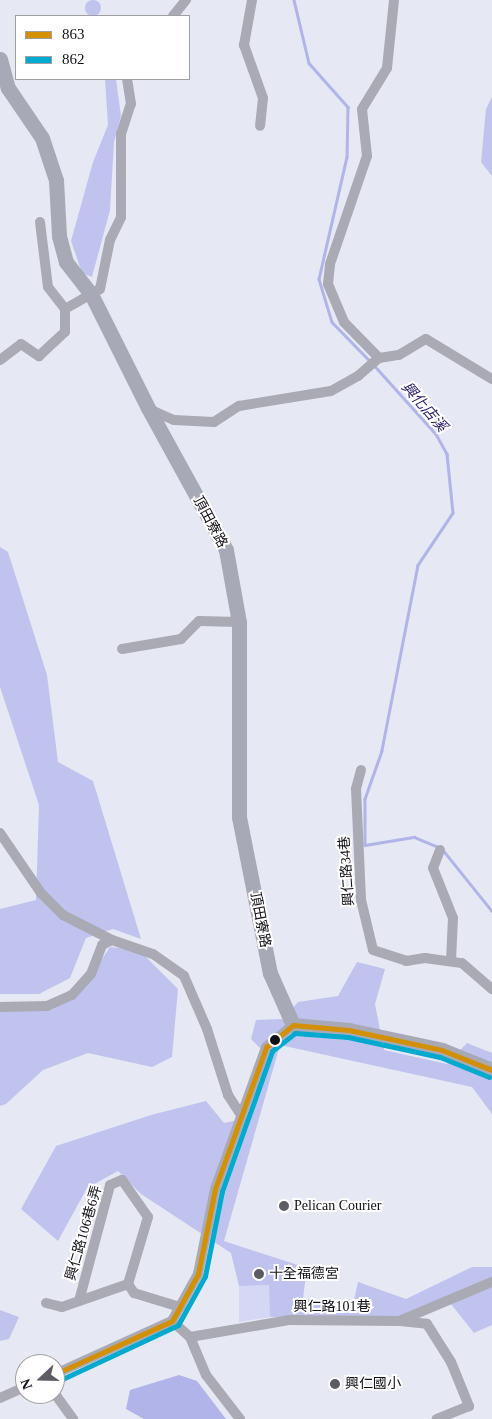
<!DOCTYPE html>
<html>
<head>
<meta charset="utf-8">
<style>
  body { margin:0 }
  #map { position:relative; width:492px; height:1419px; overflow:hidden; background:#e6e8f3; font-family:"Times New Roman","Noto Sans TC",serif }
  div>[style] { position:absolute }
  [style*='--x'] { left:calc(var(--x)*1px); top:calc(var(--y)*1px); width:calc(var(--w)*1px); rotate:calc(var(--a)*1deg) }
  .green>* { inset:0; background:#d5d8f4 }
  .forest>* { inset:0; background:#c0c3ee }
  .round { border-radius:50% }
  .water>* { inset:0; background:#b1b4e8 }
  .stream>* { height:2.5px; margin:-1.25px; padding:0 1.25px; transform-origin:1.25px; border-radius:1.25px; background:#b1b4e8 }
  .street>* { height:10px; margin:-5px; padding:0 5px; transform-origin:5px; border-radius:5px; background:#aaaab5 }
  .secondary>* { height:15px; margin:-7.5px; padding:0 7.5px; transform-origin:7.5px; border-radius:7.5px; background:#a8a9b6 }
  .bus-1>* { height:5px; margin:-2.5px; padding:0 2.5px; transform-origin:2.5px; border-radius:2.5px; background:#d49003 }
  .bus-2>* { height:5px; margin:-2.5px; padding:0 2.5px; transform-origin:2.5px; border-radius:2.5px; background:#00a9ce }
  .dots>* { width:14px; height:14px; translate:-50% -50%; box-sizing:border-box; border:2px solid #fff; border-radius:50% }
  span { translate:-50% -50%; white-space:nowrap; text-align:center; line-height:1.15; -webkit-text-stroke:4px #fff; paint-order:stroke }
  .street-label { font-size:14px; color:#101017 }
  .poi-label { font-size:14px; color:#101017 }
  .left { translate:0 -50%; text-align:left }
  .water-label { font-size:15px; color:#241867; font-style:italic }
  .legend { position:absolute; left:15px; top:15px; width:175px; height:65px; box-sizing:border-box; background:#fff; border:1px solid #9f9fa2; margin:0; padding:6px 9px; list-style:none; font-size:15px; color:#101017 }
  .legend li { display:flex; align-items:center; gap:10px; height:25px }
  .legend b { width:25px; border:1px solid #9f9fa2 }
  .north { position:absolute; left:15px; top:1354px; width:50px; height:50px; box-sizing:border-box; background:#fff; border:1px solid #9f9fa2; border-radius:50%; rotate:249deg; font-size:14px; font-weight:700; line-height:20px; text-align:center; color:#101017 }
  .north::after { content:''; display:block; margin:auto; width:18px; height:22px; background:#5b5c64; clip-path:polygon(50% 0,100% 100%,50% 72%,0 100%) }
</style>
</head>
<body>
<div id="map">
  <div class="green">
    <div style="clip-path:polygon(270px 1285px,270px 1317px,239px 1322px,239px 1286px)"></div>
  </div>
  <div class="forest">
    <div class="round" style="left:85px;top:0;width:16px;height:16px"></div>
    <div style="clip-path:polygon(105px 79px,116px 79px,121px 116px,114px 142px,110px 210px,92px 277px,82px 273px,71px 241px,93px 162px,108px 125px)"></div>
    <div style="clip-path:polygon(492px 97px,492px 176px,481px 162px,486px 109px)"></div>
    <div style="clip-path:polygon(0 547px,8px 552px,47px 675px,58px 762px,93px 781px,141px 939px,113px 929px,86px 938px,70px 978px,39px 994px,0 994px,0 909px,36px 900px,39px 805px,0 687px)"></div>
    <div style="clip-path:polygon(110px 947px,139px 950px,178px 989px,172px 1057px,152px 1067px,88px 1053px,43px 1070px,6px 1104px,0 1106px,0 1011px,48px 1011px,81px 991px)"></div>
    <div style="clip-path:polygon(357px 962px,385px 969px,375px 1004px,384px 1050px,447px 1064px,467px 1043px,492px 1053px,492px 1114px,472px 1087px,280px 1045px,224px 1241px,307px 1268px,303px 1298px,352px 1309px,358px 1282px,406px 1299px,472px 1267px,492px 1267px,492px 1325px,474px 1333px,447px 1299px,397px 1318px,270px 1317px,269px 1285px,239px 1286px,231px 1253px,141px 1194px,118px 1171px,87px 1188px,58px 1241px,21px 1209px,56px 1146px,151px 1115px,206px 1101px,224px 1123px,247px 1118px,267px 1055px,251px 1039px,256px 1020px,283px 1019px,298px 1002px,338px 996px)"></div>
    <div style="clip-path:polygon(0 1310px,19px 1317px,9px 1339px,0 1341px)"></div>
  </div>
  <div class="water">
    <div style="clip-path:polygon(179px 1375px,197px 1381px,226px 1419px,144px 1419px,126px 1409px,130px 1390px)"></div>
  </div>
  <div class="stream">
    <div style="--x:294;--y:0;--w:65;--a:76.6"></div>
    <div style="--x:309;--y:63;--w:59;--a:48.4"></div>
    <div style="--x:348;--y:107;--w:50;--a:91.1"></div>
    <div style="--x:347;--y:157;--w:125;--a:102.9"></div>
    <div style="--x:319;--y:279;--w:45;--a:73.2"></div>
    <div style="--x:332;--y:322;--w:54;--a:45.7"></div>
    <div style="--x:374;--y:365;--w:93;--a:48.1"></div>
    <div style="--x:436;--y:434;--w:23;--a:61"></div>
    <div style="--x:447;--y:454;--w:59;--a:84.2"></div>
    <div style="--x:453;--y:513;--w:63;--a:123.9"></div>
    <div style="--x:418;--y:565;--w:189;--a:101"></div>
    <div style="--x:382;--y:751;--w:51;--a:109.5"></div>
    <div style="--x:365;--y:799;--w:46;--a:90"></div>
    <div style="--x:365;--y:845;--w:50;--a:-9.3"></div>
    <div style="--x:414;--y:837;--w:27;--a:22"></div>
    <div style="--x:443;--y:850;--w:78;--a:51.2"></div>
  </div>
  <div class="street">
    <div style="--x:252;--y:0;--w:46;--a:100.1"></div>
    <div style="--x:244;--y:45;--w:56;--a:70.3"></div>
    <div style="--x:263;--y:98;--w:28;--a:96"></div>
    <div style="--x:173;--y:16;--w:21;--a:-51"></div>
    <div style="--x:40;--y:222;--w:65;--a:83"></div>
    <div style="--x:48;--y:287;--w:28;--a:52"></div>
    <div style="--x:379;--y:358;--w:50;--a:-134.2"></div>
    <div style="--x:344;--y:322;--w:41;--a:-112.8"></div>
    <div style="--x:328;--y:284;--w:20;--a:-84"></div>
    <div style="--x:330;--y:264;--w:114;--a:-71.1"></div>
    <div style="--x:367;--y:156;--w:47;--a:-96.1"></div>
    <div style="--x:362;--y:109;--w:48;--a:-58.6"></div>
    <div style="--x:387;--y:68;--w:68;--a:-84.1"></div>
    <div style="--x:0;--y:360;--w:26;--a:-37"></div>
    <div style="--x:21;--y:344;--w:22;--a:34"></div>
    <div style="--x:39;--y:356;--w:35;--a:-43"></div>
    <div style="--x:65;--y:332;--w:23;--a:-90"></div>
    <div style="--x:65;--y:309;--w:40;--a:-29.7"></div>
    <div style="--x:100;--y:289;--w:50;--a:-78.5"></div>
    <div style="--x:110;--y:240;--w:25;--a:-64"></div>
    <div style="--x:121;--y:217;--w:83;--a:-90"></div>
    <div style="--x:121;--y:134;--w:32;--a:-72"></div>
    <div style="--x:131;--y:104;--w:25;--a:-99"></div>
    <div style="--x:149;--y:409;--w:27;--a:24"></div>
    <div style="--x:174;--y:420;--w:40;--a:2.9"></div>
    <div style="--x:214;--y:422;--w:30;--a:-33"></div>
    <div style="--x:239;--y:406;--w:93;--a:-9.3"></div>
    <div style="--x:331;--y:391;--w:31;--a:-29"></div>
    <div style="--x:358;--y:376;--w:28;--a:-41"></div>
    <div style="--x:379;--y:358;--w:20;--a:-9"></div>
    <div style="--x:399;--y:355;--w:31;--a:-31"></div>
    <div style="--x:426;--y:339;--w:77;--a:31.2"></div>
    <div style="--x:122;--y:649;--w:60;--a:-9.6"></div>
    <div style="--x:181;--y:639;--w:25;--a:-45"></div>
    <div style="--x:199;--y:621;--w:40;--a:1.4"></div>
    <div style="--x:361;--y:770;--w:20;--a:105"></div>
    <div style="--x:356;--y:789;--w:111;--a:87.4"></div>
    <div style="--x:361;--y:900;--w:51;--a:76.5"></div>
    <div style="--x:373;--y:950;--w:35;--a:18"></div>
    <div style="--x:406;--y:961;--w:19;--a:-9"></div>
    <div style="--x:425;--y:958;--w:37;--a:8"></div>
    <div style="--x:462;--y:963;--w:40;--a:41"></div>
    <div style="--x:0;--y:833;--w:73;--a:55.7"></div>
    <div style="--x:41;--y:893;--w:31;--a:45"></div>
    <div style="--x:63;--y:915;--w:55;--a:27"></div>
    <div style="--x:440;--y:850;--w:19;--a:111"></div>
    <div style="--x:433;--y:868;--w:54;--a:68.2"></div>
    <div style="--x:453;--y:918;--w:43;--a:92.7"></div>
    <div style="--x:0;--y:1007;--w:47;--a:-1.2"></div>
    <div style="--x:47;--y:1006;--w:27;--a:-24"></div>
    <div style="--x:72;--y:995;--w:28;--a:-48"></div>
    <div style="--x:91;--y:974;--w:31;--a:-69"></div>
    <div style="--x:102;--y:945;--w:11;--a:-27"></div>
    <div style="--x:112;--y:940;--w:43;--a:18.9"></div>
    <div style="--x:153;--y:954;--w:38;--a:35"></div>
    <div style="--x:184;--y:976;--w:58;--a:66.5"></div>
    <div style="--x:207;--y:1029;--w:69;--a:72.3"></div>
    <div style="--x:228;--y:1095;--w:24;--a:57"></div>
    <div style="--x:79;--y:1301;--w:120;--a:-75"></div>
    <div style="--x:110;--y:1185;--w:13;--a:-23"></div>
    <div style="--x:122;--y:1180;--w:45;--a:54.9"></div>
    <div style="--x:148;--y:1217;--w:70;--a:106.6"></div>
    <div style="--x:46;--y:1303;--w:16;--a:14"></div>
    <div style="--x:62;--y:1307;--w:70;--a:-19.2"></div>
    <div style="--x:128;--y:1284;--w:11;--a:56"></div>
    <div style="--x:134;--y:1293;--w:48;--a:16.9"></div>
    <div style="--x:172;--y:1321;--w:24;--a:42"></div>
    <div style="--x:190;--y:1337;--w:100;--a:-9.7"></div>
    <div style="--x:289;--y:1320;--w:110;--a:0.5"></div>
    <div style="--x:399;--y:1321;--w:101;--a:-22.8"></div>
    <div style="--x:400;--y:1321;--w:27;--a:6"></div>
    <div style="--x:427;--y:1324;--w:45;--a:57.7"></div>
    <div style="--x:451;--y:1362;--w:48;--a:67.8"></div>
    <div style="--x:469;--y:1406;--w:35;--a:158"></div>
    <div style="--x:190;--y:1337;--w:41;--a:67.2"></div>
    <div style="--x:206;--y:1375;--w:56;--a:52.3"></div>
    <div style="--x:55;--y:1374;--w:128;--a:-24.4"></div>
    <div style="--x:172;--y:1321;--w:54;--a:-61"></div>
    <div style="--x:198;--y:1274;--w:87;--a:-78.7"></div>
    <div style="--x:215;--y:1189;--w:151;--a:-70.2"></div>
    <div style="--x:266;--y:1047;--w:35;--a:-39"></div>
    <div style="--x:55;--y:1394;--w:31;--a:54"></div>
    <div style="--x:0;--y:1398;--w:27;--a:-24"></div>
  </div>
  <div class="secondary">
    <div style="--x:0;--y:59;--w:30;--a:75"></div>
    <div style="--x:8;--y:88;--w:60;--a:55.8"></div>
    <div style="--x:42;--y:138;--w:44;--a:71.6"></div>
    <div style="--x:56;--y:180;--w:56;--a:86.9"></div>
    <div style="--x:59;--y:236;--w:27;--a:75"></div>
    <div style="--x:66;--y:262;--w:41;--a:52"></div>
    <div style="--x:91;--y:294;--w:127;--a:63.4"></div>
    <div style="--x:148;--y:408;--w:162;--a:61.2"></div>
    <div style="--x:226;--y:550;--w:73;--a:79.8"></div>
    <div style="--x:239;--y:622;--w:195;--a:90"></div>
    <div style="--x:239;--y:817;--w:159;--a:78.8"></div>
    <div style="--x:270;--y:973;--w:57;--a:66.1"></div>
    <div style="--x:293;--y:1025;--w:56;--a:5.1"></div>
    <div style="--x:349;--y:1030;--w:95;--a:12.1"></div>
    <div style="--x:442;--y:1050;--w:54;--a:21.8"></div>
  </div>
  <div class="bus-1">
    <div style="--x:55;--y:1374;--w:128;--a:-24.4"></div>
    <div style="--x:172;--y:1321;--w:54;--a:-61"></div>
    <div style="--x:198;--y:1274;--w:87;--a:-78.7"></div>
    <div style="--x:215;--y:1189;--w:151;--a:-70.2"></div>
    <div style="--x:266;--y:1047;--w:35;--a:-39"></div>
    <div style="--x:293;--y:1025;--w:56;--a:5.1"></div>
    <div style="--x:349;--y:1030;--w:95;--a:12.1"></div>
    <div style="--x:442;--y:1050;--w:54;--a:21.8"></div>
  </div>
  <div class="bus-2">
    <div style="--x:58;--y:1381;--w:132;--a:-25"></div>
    <div style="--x:178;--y:1325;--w:56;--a:-61.1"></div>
    <div style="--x:205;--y:1276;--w:87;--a:-78.7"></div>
    <div style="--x:222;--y:1191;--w:149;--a:-70.3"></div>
    <div style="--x:272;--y:1051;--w:29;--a:-38"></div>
    <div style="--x:295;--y:1033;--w:53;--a:4.3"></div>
    <div style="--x:348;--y:1037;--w:94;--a:12.3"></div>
    <div style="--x:440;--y:1057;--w:53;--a:22.2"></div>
  </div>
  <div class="dots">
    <div style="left:275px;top:1040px;background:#101017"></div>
    <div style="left:284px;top:1206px;background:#5b5c64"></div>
    <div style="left:259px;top:1274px;background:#5b5c64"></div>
    <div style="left:335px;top:1384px;background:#5b5c64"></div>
  </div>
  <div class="street-label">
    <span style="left:210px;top:522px;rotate:62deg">頂田寮路</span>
    <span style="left:347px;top:871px;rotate:-94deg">興仁路34巷</span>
    <span style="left:260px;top:920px;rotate:79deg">頂田寮路</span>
    <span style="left:84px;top:1233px;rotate:-74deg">興仁路106巷6弄</span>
    <span style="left:332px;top:1307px">興仁路101巷</span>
  </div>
  <div class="poi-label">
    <span class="left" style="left:294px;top:1206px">Pelican Courier</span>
    <span class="left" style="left:269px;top:1274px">十全福德宮</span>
    <span class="left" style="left:345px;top:1384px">興仁國小</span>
  </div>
  <div class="water-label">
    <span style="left:424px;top:407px;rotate:49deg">興化店溪</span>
  </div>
  <ul class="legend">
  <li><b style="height:6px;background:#d49003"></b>863</li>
  <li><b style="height:6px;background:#00a9ce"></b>862</li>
  </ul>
  <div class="north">N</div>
</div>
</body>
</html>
